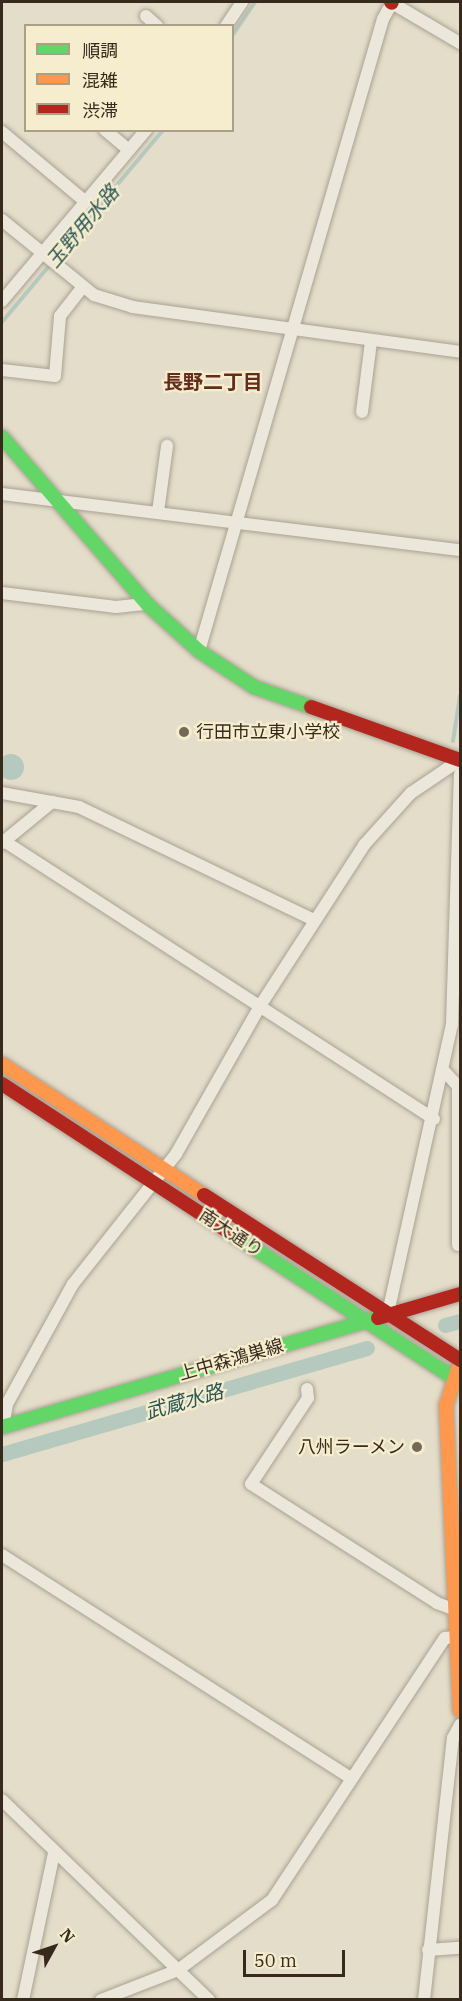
<!DOCTYPE html>
<html>
<head>
<meta charset="utf-8">
<style>
  body { margin:0 }
  #map { position:relative; width:462px; height:2001px; overflow:hidden; background:#e4ddc9; font-family:"IBM Plex Serif","Noto Sans JP",serif }
  div>[style] { position:absolute }
  [style*='--x'] { left:calc(var(--x)*1px); top:calc(var(--y)*1px); width:calc(var(--w)*1px); rotate:calc(var(--a)*1deg) }
  .water>* { inset:0; background:#b6c9be }
  .round { border-radius:50% }
  .stream>* { height:4px; margin:-2px; padding:0 2px; transform-origin:2px; border-radius:2px; background:#b6c9be }
  .canal>* { height:15px; margin:-7.5px; padding:0 7.5px; transform-origin:7.5px; border-radius:7.5px; background:#b6c9be }
  .roads { filter:drop-shadow(0 0 2px #a9a193) drop-shadow(0 0 2px #a9a193) }
  .street>* { height:12px; margin:-6px; padding:0 6px; transform-origin:6px; border-radius:6px; background:#ece7db }
  .fast>* { height:14px; margin:-7px; padding:0 7px; transform-origin:7px; border-radius:7px; background:#63d668 }
  .slow>* { height:14px; margin:-7px; padding:0 7px; transform-origin:7px; border-radius:7px; background:#ff974d }
  .jam>* { height:14px; margin:-7px; padding:0 7px; transform-origin:7px; border-radius:7px; background:#b3261e }
  .dots>* { width:16px; height:16px; translate:-50% -50%; box-sizing:border-box; border:3px solid #f6edce; border-radius:50% }
  span { translate:-50% -50%; white-space:nowrap; text-align:center; line-height:1.15; -webkit-text-stroke:4.5px #f6edce; paint-order:stroke }
  .poi-label { font-size:18px; color:#372a1c }
  .left { translate:0 -50%; text-align:left }
  .right { translate:-100% -50%; text-align:right }
  .street-label { font-size:18px; color:#372a1c }
  .water-label { font-size:20px; color:#2a5756; font-style:italic }
  .neighbourhood-label { font-size:20px; color:#642d1a; font-weight:700 }
  .frame { position:absolute; inset:0; border:3px solid #372a1c; pointer-events:none }
  .legend { position:absolute; left:24px; top:24px; width:210px; height:108px; box-sizing:border-box; background:#f6edce; border:2px solid #aa9f87; margin:0; padding:8px 10px; list-style:none; font-size:18px; color:#372a1c }
  .legend li { display:flex; align-items:center; gap:12px; height:30px }
  .legend b { width:30px; border:2px solid #aa9f87 }
  .north { position:absolute; left:24px; top:1917px; width:60px; height:60px; -webkit-text-stroke:4px #f6edce; paint-order:stroke; rotate:50deg; font-size:16px; font-weight:700; line-height:24px; text-align:center; color:#372a1c }
  .north::after { content:''; display:block; margin:auto; width:21px; height:27px; background:#372a1c; clip-path:polygon(50% 0,100% 100%,50% 72%,0 100%) }
  .scale { position:absolute; left:243px; top:1950px; width:102px; height:27px; box-sizing:border-box; border:3px solid #372a1c; border-top:0; padding-left:8px; font-size:18px; line-height:21px; white-space:nowrap; color:#372a1c; -webkit-text-stroke:4px #f6edce; paint-order:stroke }
</style>
</head>
<body>
<div id="map">
  <div class="water">
    <div class="round" style="left:-2px;top:754px;width:26px;height:26px"></div>
  </div>
  <div class="stream">
    <div style="--x:232;--y:36;--w:41;--a:-55.9"></div>
    <div style="--x:2;--y:322;--w:251;--a:-50"></div>
    <div style="--x:453;--y:741;--w:46;--a:-81.2"></div>
  </div>
  <div class="canal">
    <div style="--x:445;--y:1325;--w:16;--a:-15"></div>
    <div style="--x:2;--y:1454;--w:380;--a:-16.2"></div>
  </div>
  <div class="roads">
    <div class="street">
      <div style="--x:146;--y:16;--w:15;--a:42"></div>
      <div style="--x:226;--y:26;--w:29;--a:-56"></div>
      <div style="--x:105;--y:130;--w:31;--a:40"></div>
      <div style="--x:2;--y:132;--w:109;--a:39.8"></div>
      <div style="--x:2;--y:220;--w:119;--a:39.2"></div>
      <div style="--x:94;--y:295;--w:41;--a:17.1"></div>
      <div style="--x:133;--y:307;--w:330;--a:7.8"></div>
      <div style="--x:2;--y:301;--w:224;--a:-49.9"></div>
      <div style="--x:2;--y:370;--w:53;--a:6.5"></div>
      <div style="--x:55;--y:376;--w:60;--a:-85.2"></div>
      <div style="--x:60;--y:316;--w:37;--a:-52"></div>
      <div style="--x:362;--y:412;--w:71;--a:-82.7"></div>
      <div style="--x:2;--y:494;--w:461;--a:7"></div>
      <div style="--x:158;--y:512;--w:67;--a:-82.2"></div>
      <div style="--x:2;--y:593;--w:115;--a:7"></div>
      <div style="--x:116;--y:607;--w:31;--a:-6"></div>
      <div style="--x:199;--y:651;--w:658;--a:-73.77"></div>
      <div style="--x:383;--y:19;--w:18;--a:-61"></div>
      <div style="--x:392;--y:3;--w:79;--a:30.5"></div>
      <div style="--x:2;--y:793;--w:78;--a:10.3"></div>
      <div style="--x:79;--y:807;--w:261;--a:25.7"></div>
      <div style="--x:4;--y:841;--w:512;--a:32.88"></div>
      <div style="--x:2;--y:843;--w:65;--a:-39.4"></div>
      <div style="--x:444;--y:1071;--w:21;--a:47"></div>
      <div style="--x:458;--y:1086;--w:159;--a:90"></div>
      <div style="--x:388;--y:1313;--w:296;--a:-77.5"></div>
      <div style="--x:452;--y:1024;--w:250;--a:-88.2"></div>
      <div style="--x:307;--y:1389;--w:9;--a:84"></div>
      <div style="--x:308;--y:1398;--w:103;--a:123.5"></div>
      <div style="--x:251;--y:1484;--w:221;--a:32.6"></div>
      <div style="--x:437;--y:1603;--w:25;--a:21"></div>
      <div style="--x:3;--y:1427;--w:23;--a:-80"></div>
      <div style="--x:7;--y:1404;--w:137;--a:-61.2"></div>
      <div style="--x:73;--y:1284;--w:166;--a:-51.6"></div>
      <div style="--x:176;--y:1154;--w:170;--a:-60.4"></div>
      <div style="--x:260;--y:1006;--w:192;--a:-57.1"></div>
      <div style="--x:364;--y:845;--w:70;--a:-47.9"></div>
      <div style="--x:411;--y:793;--w:59;--a:-34"></div>
      <div style="--x:2;--y:1555;--w:414;--a:32.6"></div>
      <div style="--x:2;--y:1800;--w:288;--a:44"></div>
      <div style="--x:428;--y:1950;--w:32;--a:-4"></div>
      <div style="--x:23;--y:2000;--w:150;--a:-78.1"></div>
      <div style="--x:101;--y:2000;--w:83;--a:-21.3"></div>
      <div style="--x:178;--y:1970;--w:117;--a:-36.7"></div>
      <div style="--x:272;--y:1900;--w:314;--a:-56.6"></div>
      <div style="--x:445;--y:1638;--w:10;--a:-6"></div>
      <div style="--x:424;--y:2000;--w:264;--a:-83.7"></div>
      <div style="--x:453;--y:1738;--w:15;--a:-62"></div>
    </div>
    <div class="fast">
      <div style="--x:2;--y:437;--w:221;--a:49"></div>
      <div style="--x:147;--y:604;--w:70;--a:42.1"></div>
      <div style="--x:199;--y:651;--w:66;--a:33.2"></div>
      <div style="--x:254;--y:687;--w:60;--a:19.3"></div>
      <div style="--x:235;--y:1236;--w:268;--a:33"></div>
      <div style="--x:2;--y:1427;--w:391;--a:-16.2"></div>
    </div>
    <div class="slow">
      <div style="--x:2;--y:1064;--w:241;--a:33"></div>
      <div style="--x:458;--y:1369;--w:38;--a:108"></div>
      <div style="--x:446;--y:1405;--w:306;--a:87.4"></div>
    </div>
    <div class="jam">
      <div style="--x:391;--y:2;--w:1;--a:45"></div>
      <div style="--x:311;--y:707;--w:158;--a:19.6"></div>
      <div style="--x:2;--y:1084;--w:278;--a:33.1"></div>
      <div style="--x:204;--y:1195;--w:305;--a:32.8"></div>
      <div style="--x:378;--y:1318;--w:85;--a:-16.3"></div>
    </div>
  </div>
  <div class="dots">
    <div style="left:184px;top:732px;background:#746959"></div>
    <div style="left:417px;top:1447px;background:#746959"></div>
  </div>
  <div class="poi-label">
    <span class="left" style="left:196px;top:732px">行田市立東小学校</span>
    <span class="right" style="left:405px;top:1447px">八州ラーメン</span>
  </div>
  <div class="street-label">
    <span style="left:231px;top:1233px;rotate:33deg">南大通り</span>
    <span style="left:231px;top:1360px;rotate:-16deg">上中森鴻巣線</span>
  </div>
  <div class="water-label">
    <span style="left:82px;top:226px;rotate:-50deg">玉野用水路</span>
    <span style="left:184px;top:1401px;rotate:-16deg">武蔵水路</span>
  </div>
  <div class="neighbourhood-label">
    <span style="left:213px;top:381px">長野二丁目</span>
  </div>
  <div class="frame"></div>
  <ul class="legend">
  <li><b style="height:8px;background:#63d668"></b>順調</li>
  <li><b style="height:8px;background:#ff974d"></b>混雑</li>
  <li><b style="height:8px;background:#b3261e"></b>渋滞</li>
  </ul>
  <div class="north">N</div>
  <div class="scale">50 m</div>
</div>
</body>
</html>
